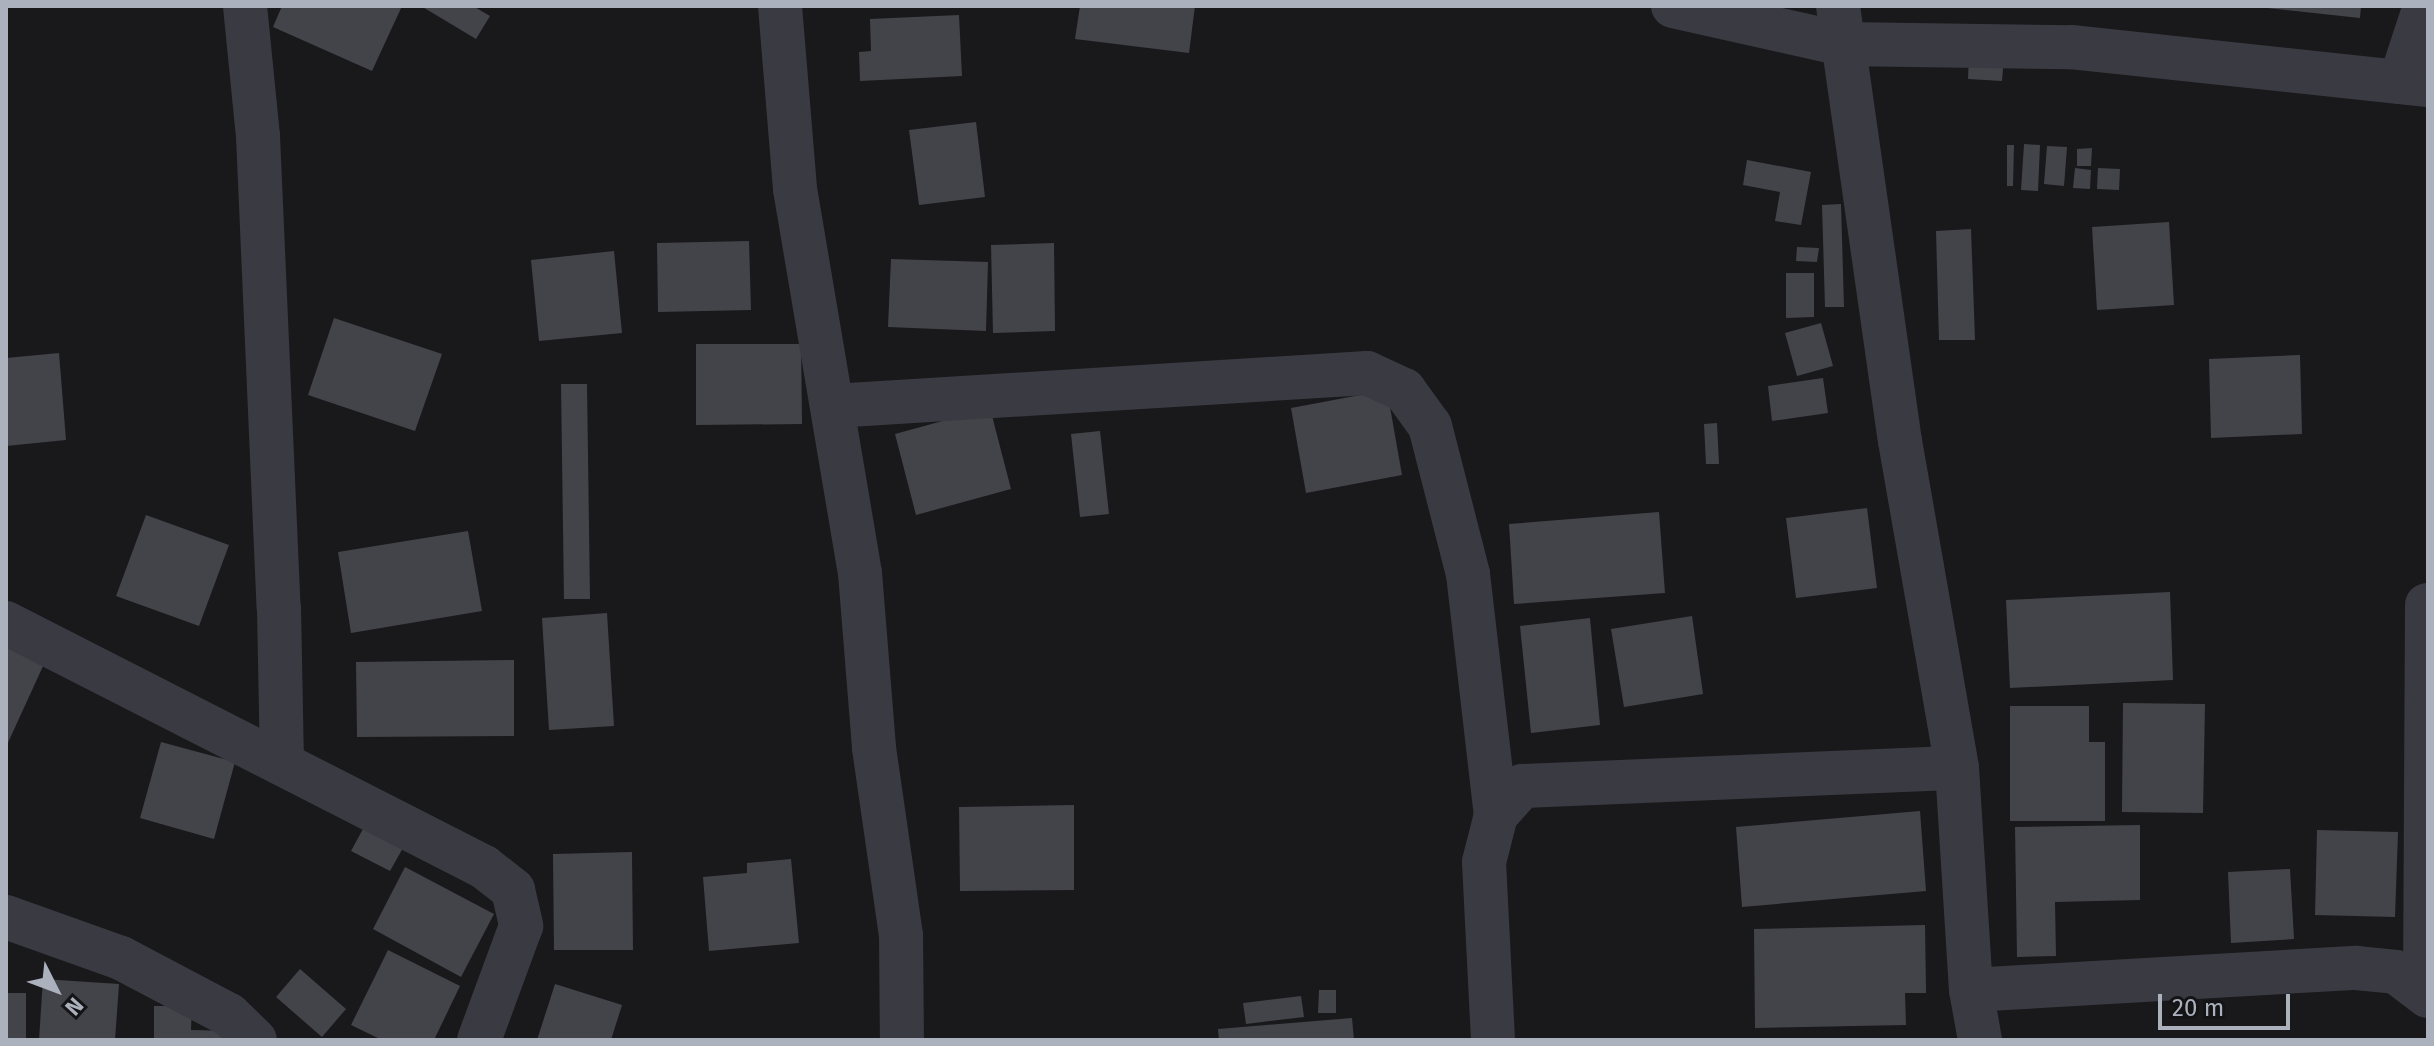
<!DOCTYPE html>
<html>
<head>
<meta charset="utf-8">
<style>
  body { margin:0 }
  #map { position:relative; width:2434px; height:1046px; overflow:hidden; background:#19191c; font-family:"Fira Sans",sans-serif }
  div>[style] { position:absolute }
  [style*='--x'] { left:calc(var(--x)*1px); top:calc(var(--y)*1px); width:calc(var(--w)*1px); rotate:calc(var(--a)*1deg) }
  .building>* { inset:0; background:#434449 }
  .street>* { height:44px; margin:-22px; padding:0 22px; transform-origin:22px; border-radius:22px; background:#3a3b42 }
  span { translate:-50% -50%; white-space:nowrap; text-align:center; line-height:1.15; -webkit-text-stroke:6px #141417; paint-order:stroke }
  .frame { position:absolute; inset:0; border:8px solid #abb1bd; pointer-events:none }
  .north { position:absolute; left:16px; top:950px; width:80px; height:80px; -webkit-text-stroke:6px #141417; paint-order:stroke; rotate:132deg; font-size:22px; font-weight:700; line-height:32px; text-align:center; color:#abb1bd }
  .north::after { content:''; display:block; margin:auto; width:28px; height:36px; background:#abb1bd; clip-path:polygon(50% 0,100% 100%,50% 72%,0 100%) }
  .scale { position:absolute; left:2158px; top:994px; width:132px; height:36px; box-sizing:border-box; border:4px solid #abb1bd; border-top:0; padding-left:10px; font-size:24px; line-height:28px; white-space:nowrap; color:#abb1bd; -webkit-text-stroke:6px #141417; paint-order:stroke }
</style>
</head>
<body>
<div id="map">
  <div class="building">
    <div style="clip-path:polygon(282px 6px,402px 6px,372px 71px,273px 27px)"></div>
    <div style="clip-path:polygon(421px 6px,473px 6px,490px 16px,476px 39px)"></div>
    <div style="clip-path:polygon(1080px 6px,1195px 6px,1189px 53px,1075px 39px)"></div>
    <div style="clip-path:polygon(2249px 6px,2361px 6px,2360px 18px)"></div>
    <div style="clip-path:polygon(959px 15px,962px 76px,860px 81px,859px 52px,871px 51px,870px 19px)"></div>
    <div style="clip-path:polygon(1969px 55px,2004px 57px,2002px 81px,1968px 79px)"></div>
    <div style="clip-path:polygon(976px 122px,985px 197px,919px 205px,909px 130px)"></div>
    <div style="clip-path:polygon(2024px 144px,2040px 145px,2038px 191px,2021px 190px)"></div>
    <div style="clip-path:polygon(2007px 145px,2014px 145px,2013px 186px,2007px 186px)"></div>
    <div style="clip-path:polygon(2047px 146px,2067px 147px,2064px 186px,2044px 184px)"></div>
    <div style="clip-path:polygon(2092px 148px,2091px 166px,2077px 166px,2077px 149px)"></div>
    <div style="clip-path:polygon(1747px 160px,1811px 172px,1801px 225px,1775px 221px,1780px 192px,1743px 185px)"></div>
    <div style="clip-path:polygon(2075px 168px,2091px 170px,2090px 189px,2073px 188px)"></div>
    <div style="clip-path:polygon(2098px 168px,2120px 169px,2119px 190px,2097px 189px)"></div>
    <div style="clip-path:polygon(1841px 204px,1844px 307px,1825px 307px,1822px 205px)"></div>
    <div style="clip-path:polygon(2169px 222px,2174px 305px,2097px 310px,2092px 227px)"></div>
    <div style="clip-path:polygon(1971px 229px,1975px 340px,1939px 340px,1936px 231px)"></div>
    <div style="clip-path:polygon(749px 241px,751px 310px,658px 312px,657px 243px)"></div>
    <div style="clip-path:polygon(1054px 243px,1055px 331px,993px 333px,991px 245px)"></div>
    <div style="clip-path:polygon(1797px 247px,1819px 248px,1817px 262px,1796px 261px)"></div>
    <div style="clip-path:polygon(614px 251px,622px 333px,539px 341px,531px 260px)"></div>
    <div style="clip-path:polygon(891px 259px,988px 262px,986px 331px,888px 327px)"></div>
    <div style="clip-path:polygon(1786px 273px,1814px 273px,1814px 317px,1786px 318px)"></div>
    <div style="clip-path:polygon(334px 318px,442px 354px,415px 431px,308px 395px)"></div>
    <div style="clip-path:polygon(1821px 323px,1833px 366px,1797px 376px,1785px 333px)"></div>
    <div style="clip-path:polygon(696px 344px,801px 344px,802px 424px,696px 425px)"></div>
    <div style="clip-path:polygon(59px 353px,66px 440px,6px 446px,6px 358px)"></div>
    <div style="clip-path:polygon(2300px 355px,2302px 434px,2211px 438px,2209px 359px)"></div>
    <div style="clip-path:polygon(1823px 378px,1828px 413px,1772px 421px,1768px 386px)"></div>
    <div style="clip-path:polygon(561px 384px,587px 384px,590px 599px,564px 599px)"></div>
    <div style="clip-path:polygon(1387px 390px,1402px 475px,1306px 493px,1291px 408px)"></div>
    <div style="clip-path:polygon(990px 408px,1011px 489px,916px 515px,895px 434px)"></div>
    <div style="clip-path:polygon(1717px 423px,1719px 464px,1706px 464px,1704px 424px)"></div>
    <div style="clip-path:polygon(1100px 431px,1109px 514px,1080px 517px,1071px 434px)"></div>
    <div style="clip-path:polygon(1867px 508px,1877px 588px,1796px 598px,1786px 518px)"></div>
    <div style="clip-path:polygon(1659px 512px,1665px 593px,1514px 604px,1509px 524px)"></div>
    <div style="clip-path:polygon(146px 515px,229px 545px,199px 626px,116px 596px)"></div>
    <div style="clip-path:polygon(468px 531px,482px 611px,351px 633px,338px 552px)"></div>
    <div style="clip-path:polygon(2170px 592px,2173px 680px,2010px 688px,2006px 600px)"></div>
    <div style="clip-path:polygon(607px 613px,614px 726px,549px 730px,542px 618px)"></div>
    <div style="clip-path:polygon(1692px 616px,1703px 694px,1624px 707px,1611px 629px)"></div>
    <div style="clip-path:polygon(1590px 618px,1600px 725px,1531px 733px,1520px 626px)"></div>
    <div style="clip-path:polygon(6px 647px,44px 664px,6px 747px)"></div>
    <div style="clip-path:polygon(514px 660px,514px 736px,357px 737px,356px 662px)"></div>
    <div style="clip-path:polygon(2123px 703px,2205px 704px,2203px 813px,2122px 812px)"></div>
    <div style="clip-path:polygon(2010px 706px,2089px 706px,2089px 742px,2105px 742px,2105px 821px,2010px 821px)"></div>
    <div style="clip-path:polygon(161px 742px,235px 762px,214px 839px,140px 818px)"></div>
    <div style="clip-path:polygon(1074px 805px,1074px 890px,960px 891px,959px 807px)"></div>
    <div style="clip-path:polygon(1920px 811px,1926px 891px,1742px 907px,1736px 827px)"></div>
    <div style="clip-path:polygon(369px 818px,408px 839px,390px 871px,351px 851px)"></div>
    <div style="clip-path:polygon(2140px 825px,2140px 900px,2055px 902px,2056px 956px,2017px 957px,2015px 827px)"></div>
    <div style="clip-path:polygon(2317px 830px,2398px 832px,2395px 917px,2315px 915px)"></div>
    <div style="clip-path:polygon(632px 852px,633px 950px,554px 950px,553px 854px)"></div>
    <div style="clip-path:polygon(791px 859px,799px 943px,709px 951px,703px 877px,747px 873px,747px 863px)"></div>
    <div style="clip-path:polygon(405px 867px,494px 914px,461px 977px,373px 929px)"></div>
    <div style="clip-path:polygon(2290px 869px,2294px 939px,2231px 943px,2228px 872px)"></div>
    <div style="clip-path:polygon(1925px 925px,1926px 993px,1905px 993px,1906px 1025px,1755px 1028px,1754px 929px)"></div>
    <div style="clip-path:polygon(388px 950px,460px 986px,434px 1040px,382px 1040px,351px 1025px)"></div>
    <div style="clip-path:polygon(300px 969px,346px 1009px,322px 1037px,276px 997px)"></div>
    <div style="clip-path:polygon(43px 979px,119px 984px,115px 1040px,39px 1040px)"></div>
    <div style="clip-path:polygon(555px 984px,622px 1005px,611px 1040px,537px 1040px)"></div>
    <div style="clip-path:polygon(1319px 990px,1336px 990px,1336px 1013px,1318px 1013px)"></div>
    <div style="clip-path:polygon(6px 993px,26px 993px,26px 1040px,6px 1040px)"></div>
    <div style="clip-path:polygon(1301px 996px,1304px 1017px,1246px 1024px,1243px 1003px)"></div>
    <div style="clip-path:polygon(154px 1006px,192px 1006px,191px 1030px,233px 1031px,232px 1040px,154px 1040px)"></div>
    <div style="clip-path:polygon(1352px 1018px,1354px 1040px,1219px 1040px,1218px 1029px)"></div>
  </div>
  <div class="street">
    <div style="--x:245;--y:6;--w:131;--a:84.3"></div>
    <div style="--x:258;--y:136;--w:472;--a:87.5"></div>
    <div style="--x:279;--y:608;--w:155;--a:88.9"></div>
    <div style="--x:780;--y:6;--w:184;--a:85.3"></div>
    <div style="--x:795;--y:189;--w:389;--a:80.4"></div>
    <div style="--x:860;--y:573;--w:176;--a:85.4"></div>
    <div style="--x:874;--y:748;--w:189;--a:81.8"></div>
    <div style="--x:901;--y:935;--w:105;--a:89.5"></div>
    <div style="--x:1673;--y:6;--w:174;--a:12.6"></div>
    <div style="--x:1843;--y:44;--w:228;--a:0.8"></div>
    <div style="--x:2071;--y:47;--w:359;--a:6.1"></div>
    <div style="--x:1838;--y:6;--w:439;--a:81.9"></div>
    <div style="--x:1900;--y:441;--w:332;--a:80.1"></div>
    <div style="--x:1957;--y:768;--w:222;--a:86.4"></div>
    <div style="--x:1971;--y:990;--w:51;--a:79.8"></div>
    <div style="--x:2400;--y:82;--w:80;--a:-71.8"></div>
    <div style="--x:833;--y:406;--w:535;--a:-3.54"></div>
    <div style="--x:1367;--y:373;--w:41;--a:24.7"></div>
    <div style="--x:1404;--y:390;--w:44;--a:54.2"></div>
    <div style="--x:1430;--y:426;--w:153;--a:75.6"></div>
    <div style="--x:1468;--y:574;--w:243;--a:83.4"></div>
    <div style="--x:6;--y:623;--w:537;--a:27.04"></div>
    <div style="--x:484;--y:867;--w:37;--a:38"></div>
    <div style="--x:513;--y:890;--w:37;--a:77"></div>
    <div style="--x:521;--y:926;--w:121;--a:110.2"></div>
    <div style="--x:6;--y:917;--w:122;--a:19.6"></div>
    <div style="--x:121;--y:958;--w:122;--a:27.8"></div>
    <div style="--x:229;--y:1015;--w:36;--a:44"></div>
    <div style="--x:1971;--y:990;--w:386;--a:-3.3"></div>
    <div style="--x:2356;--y:968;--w:40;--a:5.7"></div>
    <div style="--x:2396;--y:972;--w:40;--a:37"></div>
    <div style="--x:2425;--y:991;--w:386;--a:-89.7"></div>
    <div style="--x:1493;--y:1040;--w:178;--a:-92.9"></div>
    <div style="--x:1484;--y:862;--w:49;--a:-75.7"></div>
    <div style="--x:1496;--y:815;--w:39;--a:-48"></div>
    <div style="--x:1522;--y:786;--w:435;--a:-2.4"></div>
  </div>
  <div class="frame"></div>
  <div class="north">N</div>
  <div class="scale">20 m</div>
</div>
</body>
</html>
